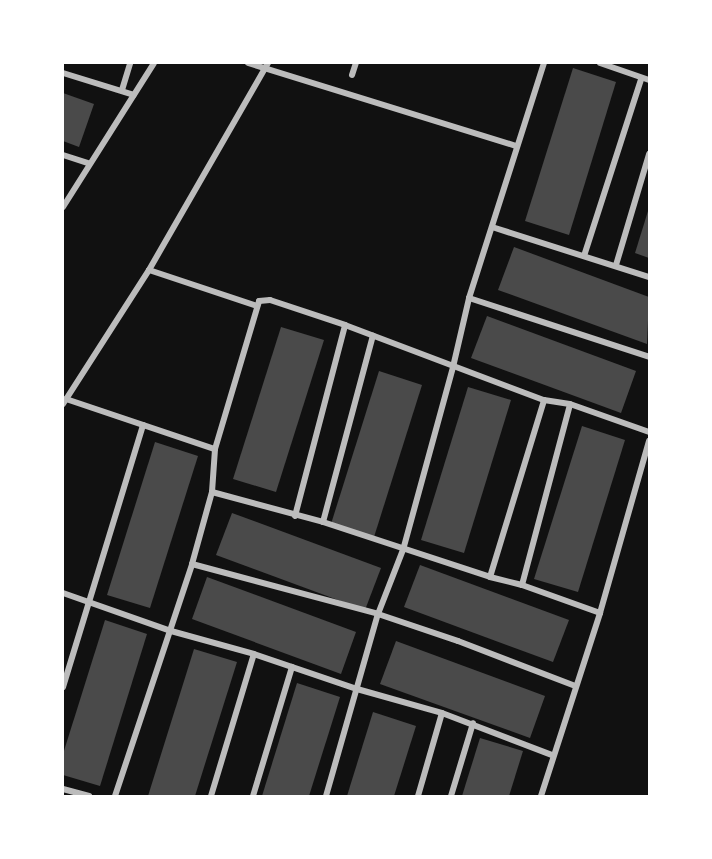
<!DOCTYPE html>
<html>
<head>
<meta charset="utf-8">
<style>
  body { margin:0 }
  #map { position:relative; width:712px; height:859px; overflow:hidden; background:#111; font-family:"PT Sans Narrow",sans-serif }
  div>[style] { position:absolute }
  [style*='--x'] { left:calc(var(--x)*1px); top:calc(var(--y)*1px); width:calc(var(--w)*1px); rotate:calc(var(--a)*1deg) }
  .building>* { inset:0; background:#4a4a4a }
  .minor>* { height:6px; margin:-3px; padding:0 3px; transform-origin:3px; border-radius:3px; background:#bcbcbc }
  span { translate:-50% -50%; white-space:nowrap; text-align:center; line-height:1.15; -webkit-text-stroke:4.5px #fff; paint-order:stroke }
  .frame { position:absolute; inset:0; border:64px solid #fff; pointer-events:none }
</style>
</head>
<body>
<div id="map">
  <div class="building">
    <div style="clip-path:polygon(573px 68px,616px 82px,569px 235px,525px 221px)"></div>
    <div style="clip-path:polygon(63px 93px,94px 104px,79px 147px,63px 141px)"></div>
    <div style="clip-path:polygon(648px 211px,649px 211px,649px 258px,635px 253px)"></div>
    <div style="clip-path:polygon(514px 247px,649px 297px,647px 344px,498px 290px)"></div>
    <div style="clip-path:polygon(487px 316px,636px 371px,621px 413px,471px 358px)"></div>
    <div style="clip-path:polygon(281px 327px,324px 340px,276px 492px,233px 479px)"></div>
    <div style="clip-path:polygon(379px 371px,422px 385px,374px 537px,331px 524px)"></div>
    <div style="clip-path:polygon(468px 387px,511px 400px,464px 553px,421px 540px)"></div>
    <div style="clip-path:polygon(582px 426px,625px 440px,578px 592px,534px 579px)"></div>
    <div style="clip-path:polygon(155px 442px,198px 456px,150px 608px,107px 595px)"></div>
    <div style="clip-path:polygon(232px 513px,381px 568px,365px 610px,216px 555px)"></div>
    <div style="clip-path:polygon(420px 565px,569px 620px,553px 662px,404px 607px)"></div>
    <div style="clip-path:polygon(207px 577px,356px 632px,341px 674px,192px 619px)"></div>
    <div style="clip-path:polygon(105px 620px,147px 634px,100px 786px,63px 775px,63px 754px)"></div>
    <div style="clip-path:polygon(396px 641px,545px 696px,530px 738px,380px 684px)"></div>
    <div style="clip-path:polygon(194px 649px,237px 662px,195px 796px,148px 796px)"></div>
    <div style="clip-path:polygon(297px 683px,340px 697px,309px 796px,262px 796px)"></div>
    <div style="clip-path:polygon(373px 712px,416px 726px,394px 796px,347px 796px)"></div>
    <div style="clip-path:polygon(480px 738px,523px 751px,509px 796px,462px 796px)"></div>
  </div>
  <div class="minor">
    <div style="--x:248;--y:63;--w:281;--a:17.2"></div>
    <div style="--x:600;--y:63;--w:52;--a:19.1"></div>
    <div style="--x:63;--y:73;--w:74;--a:17.2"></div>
    <div style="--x:352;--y:75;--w:13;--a:-72"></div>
    <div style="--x:122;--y:90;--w:28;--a:-73"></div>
    <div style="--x:63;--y:155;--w:28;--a:18"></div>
    <div style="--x:63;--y:207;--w:170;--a:-57.7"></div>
    <div style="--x:492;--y:227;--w:165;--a:17.7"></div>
    <div style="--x:584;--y:256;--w:186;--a:-72.1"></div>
    <div style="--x:616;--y:265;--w:116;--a:-73.4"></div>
    <div style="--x:149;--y:270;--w:114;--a:18.4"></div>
    <div style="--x:469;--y:298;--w:189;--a:18.1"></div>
    <div style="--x:66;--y:399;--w:157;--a:18.6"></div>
    <div style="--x:63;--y:404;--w:159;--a:-57.3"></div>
    <div style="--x:149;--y:270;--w:239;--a:-60.1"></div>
    <div style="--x:212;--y:492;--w:115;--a:15.1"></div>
    <div style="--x:323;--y:522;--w:176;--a:18.2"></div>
    <div style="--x:490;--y:577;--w:33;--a:14"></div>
    <div style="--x:522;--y:585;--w:83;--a:19.7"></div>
    <div style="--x:295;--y:516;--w:197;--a:-75.3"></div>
    <div style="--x:323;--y:522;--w:193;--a:-75"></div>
    <div style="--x:192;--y:564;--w:193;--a:15"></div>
    <div style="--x:378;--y:614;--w:84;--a:18.6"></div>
    <div style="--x:458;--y:641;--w:125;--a:21"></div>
    <div style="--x:490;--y:577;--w:185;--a:-73"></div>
    <div style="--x:522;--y:585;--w:187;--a:-75.1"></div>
    <div style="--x:63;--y:593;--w:114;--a:19.4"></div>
    <div style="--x:171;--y:631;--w:86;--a:15.5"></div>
    <div style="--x:254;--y:654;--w:109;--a:18.8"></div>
    <div style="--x:357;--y:689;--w:88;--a:15.8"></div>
    <div style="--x:442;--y:713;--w:118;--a:20.9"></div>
    <div style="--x:63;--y:687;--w:274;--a:-73"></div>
    <div style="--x:63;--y:789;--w:27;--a:15"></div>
    <div style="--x:115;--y:796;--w:244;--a:-71.6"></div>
    <div style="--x:192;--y:564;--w:75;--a:-74.5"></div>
    <div style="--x:212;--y:492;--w:43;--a:-86"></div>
    <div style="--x:215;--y:449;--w:154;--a:-73.4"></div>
    <div style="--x:259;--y:301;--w:11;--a:-5"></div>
    <div style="--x:270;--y:300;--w:79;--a:18.4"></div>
    <div style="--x:345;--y:325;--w:213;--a:20.7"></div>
    <div style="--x:544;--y:400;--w:26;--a:9"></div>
    <div style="--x:570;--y:404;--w:84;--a:19.5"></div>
    <div style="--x:211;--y:796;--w:148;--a:-73.2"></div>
    <div style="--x:253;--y:796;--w:135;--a:-73.2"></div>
    <div style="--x:326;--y:796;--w:189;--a:-74.1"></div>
    <div style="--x:378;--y:614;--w:69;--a:-68.7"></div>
    <div style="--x:403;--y:550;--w:190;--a:-74.7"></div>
    <div style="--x:453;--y:367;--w:71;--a:-76.9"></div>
    <div style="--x:469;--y:298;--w:247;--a:-72.3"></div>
    <div style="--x:418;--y:796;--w:86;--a:-73.9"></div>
    <div style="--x:451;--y:796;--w:76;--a:-73.2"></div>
    <div style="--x:541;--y:796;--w:192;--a:-72.1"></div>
    <div style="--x:600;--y:613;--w:179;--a:-74.1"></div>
  </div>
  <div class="frame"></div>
</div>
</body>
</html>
